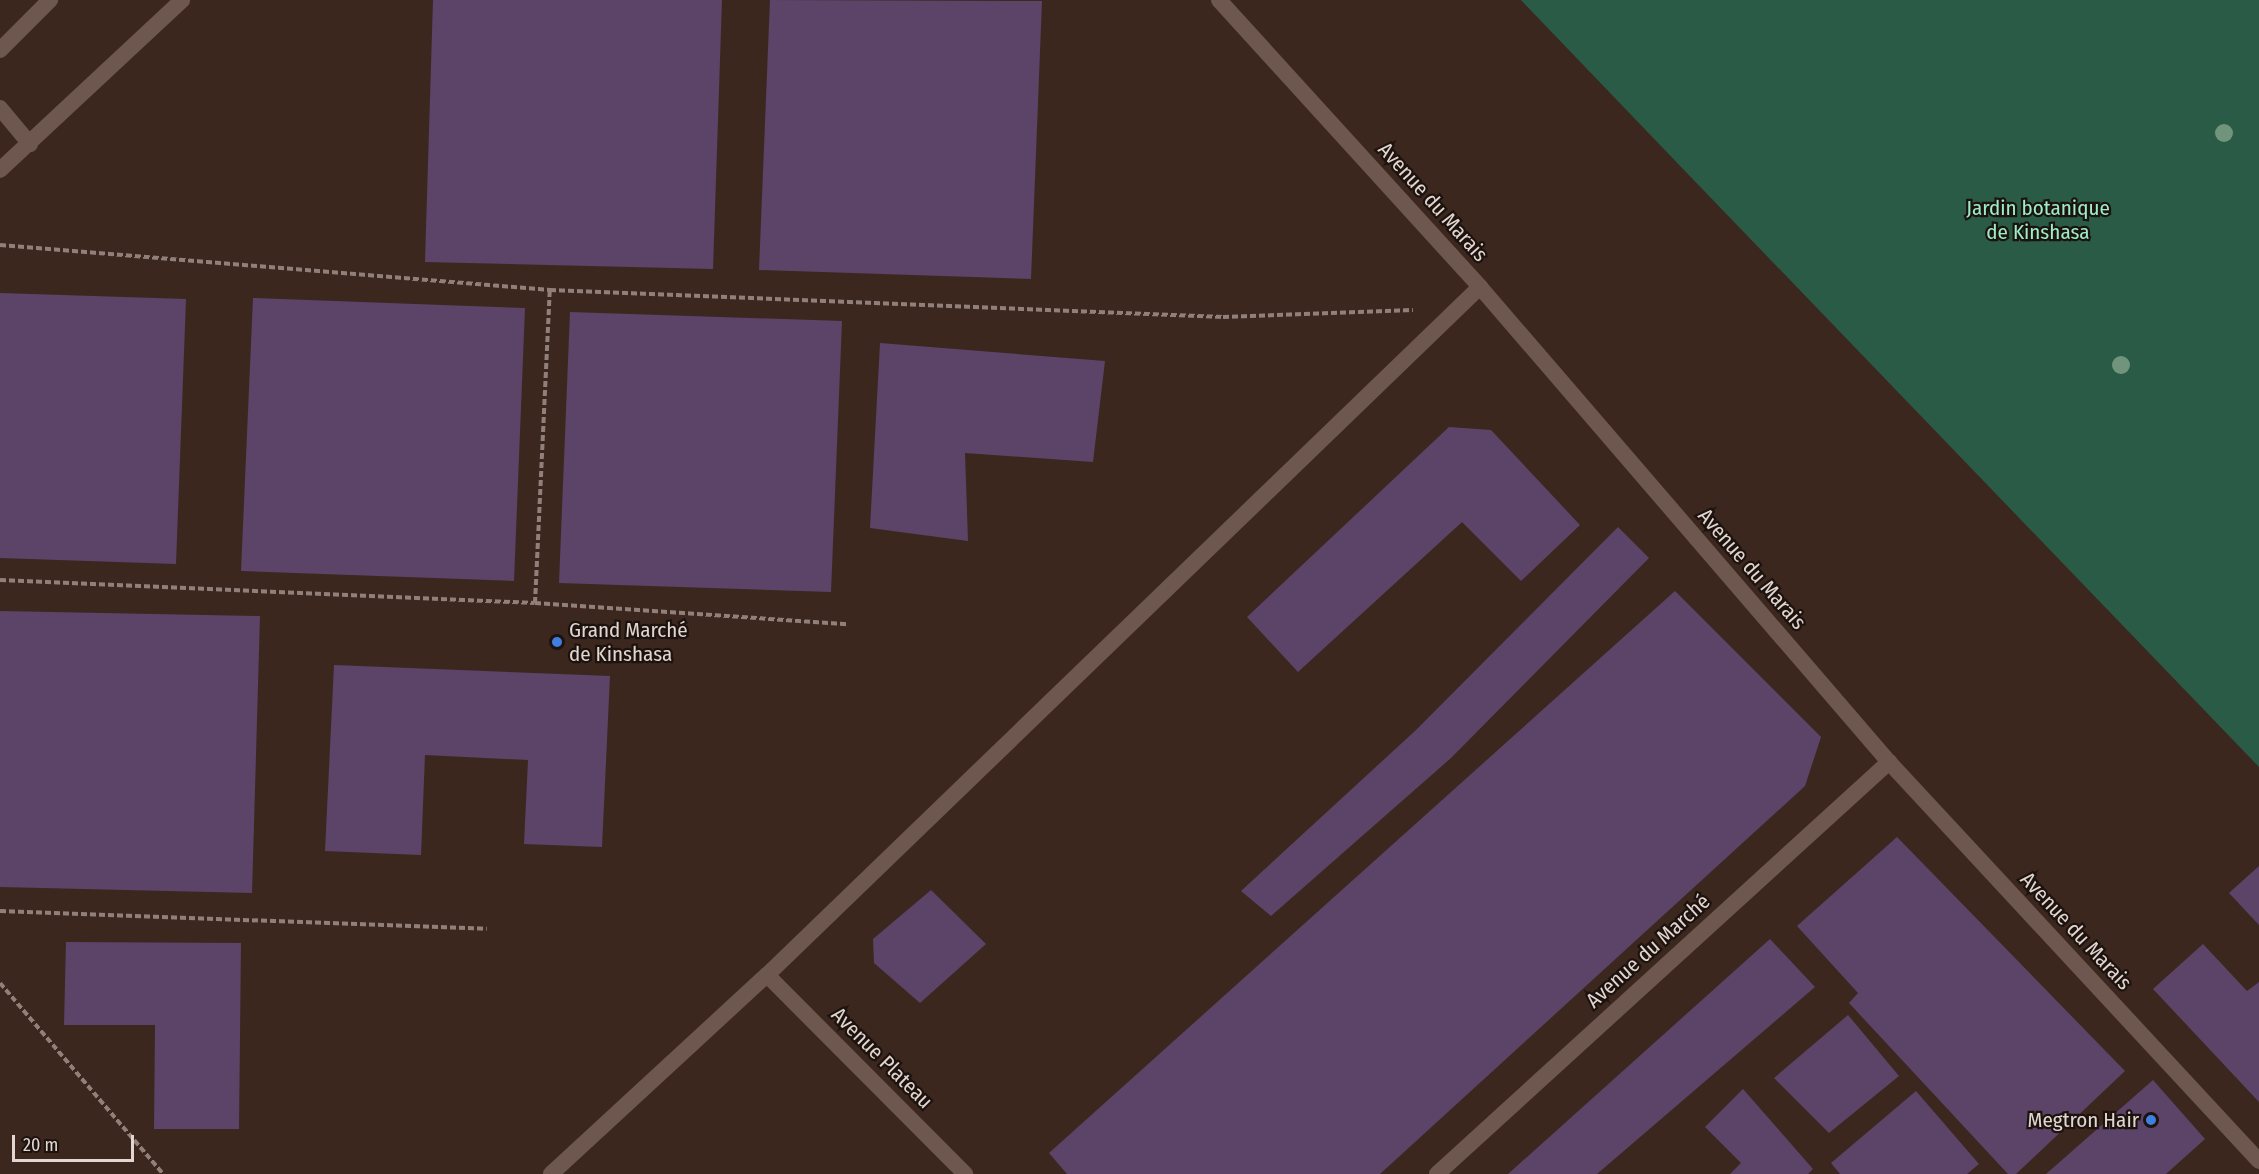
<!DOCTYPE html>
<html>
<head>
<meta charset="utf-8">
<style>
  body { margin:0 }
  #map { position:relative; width:2259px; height:1174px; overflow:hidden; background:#3c271f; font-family:"Fira Sans Condensed",sans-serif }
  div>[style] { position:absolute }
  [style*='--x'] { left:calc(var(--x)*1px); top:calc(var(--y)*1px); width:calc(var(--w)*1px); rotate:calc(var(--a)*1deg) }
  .green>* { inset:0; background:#295b46 }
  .building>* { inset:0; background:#5b4468 }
  .path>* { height:4px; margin-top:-2px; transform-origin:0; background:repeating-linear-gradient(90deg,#918079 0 6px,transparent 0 9px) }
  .minor>* { height:16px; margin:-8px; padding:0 8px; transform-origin:8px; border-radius:8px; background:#6e574e }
  .tertiary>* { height:16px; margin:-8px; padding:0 8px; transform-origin:8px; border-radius:8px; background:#6e574e }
  .trees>* { width:18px; height:18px; margin:-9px; border-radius:50%; background:#71947c }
  .dots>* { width:16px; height:16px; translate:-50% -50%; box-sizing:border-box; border:3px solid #1c130f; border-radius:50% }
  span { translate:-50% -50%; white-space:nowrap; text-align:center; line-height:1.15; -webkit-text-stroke:4.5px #1c130f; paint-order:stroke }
  .street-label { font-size:21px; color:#e3d5cf }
  .park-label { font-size:21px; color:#9cedc8 }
  .poi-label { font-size:21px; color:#e3d5cf }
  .left { translate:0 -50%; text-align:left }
  .right { translate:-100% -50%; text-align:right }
  .scale { position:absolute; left:12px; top:1135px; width:122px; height:27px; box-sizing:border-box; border:3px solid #e3d5cf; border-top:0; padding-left:8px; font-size:18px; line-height:21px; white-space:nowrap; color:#e3d5cf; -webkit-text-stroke:4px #1c130f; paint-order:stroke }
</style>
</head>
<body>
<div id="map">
  <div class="green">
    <div style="clip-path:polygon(1521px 0,2259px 0,2259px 767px,1684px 170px)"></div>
  </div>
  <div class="building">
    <div style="clip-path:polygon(433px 0,722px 0,713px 269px,425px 262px)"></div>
    <div style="clip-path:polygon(770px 0,1042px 1px,1031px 279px,759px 270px)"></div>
    <div style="clip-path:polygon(0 293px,186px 299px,176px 564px,0 558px)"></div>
    <div style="clip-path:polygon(253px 298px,525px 308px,514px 581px,241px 571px)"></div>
    <div style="clip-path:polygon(570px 312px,842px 321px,831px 592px,559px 583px)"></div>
    <div style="clip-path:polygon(880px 343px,1105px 361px,1093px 462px,965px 453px,968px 541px,870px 528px)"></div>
    <div style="clip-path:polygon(1449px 427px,1491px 430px,1580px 525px,1521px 581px,1462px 522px,1298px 672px,1247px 617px)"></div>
    <div style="clip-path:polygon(1618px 527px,1649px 558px,1451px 758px,1271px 916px,1241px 891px,1416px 730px)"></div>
    <div style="clip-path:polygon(1675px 591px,1821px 737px,1805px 786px,1380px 1174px,1067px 1174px,1049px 1153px)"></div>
    <div style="clip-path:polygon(0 611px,260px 616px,252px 893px,0 887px)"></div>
    <div style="clip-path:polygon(334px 665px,610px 676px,602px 847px,524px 844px,528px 760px,425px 755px,421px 855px,325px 851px)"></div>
    <div style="clip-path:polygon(1897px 837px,2125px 1071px,2016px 1174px,2008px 1174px,1849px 1003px,1858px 993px,1797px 926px)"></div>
    <div style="clip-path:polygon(2259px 866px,2259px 925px,2229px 893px)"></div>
    <div style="clip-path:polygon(931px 890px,986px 944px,920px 1003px,874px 963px,873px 939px)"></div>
    <div style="clip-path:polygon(1770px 939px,1815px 987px,1597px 1174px,1508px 1174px)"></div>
    <div style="clip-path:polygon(66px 942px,241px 943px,239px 1129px,154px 1129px,155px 1025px,64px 1025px)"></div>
    <div style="clip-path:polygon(2203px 944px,2247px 991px,2259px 982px,2259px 1102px,2153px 989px)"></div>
    <div style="clip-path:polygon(1848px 1015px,1899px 1076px,1829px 1133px,1774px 1078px)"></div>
    <div style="clip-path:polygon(2153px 1080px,2205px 1139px,2166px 1174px,2046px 1174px)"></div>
    <div style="clip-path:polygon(1743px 1089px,1813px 1169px,1808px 1174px,1730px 1174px,1741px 1163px,1705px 1127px)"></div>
    <div style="clip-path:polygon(1916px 1091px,1979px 1164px,1967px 1174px,1840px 1174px,1831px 1163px)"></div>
  </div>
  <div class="path">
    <div style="--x:0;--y:245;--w:552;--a:4.68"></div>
    <div style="--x:550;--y:290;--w:674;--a:2.3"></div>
    <div style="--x:1223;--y:317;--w:190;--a:-2.1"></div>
    <div style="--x:0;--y:580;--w:535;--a:2.46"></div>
    <div style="--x:535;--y:603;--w:313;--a:3.9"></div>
    <div style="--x:535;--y:603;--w:313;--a:-87.3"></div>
    <div style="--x:0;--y:911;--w:487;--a:2.1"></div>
    <div style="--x:0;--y:983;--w:251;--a:49.5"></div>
  </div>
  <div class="minor">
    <div style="--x:1219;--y:0;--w:388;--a:47.7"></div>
    <div style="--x:1480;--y:287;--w:627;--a:49.27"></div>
    <div style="--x:1889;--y:762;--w:544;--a:47.16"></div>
    <div style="--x:0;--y:50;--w:71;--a:-45"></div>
    <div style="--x:0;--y:108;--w:47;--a:50.2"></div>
    <div style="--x:767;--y:975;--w:281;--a:45.1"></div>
    <div style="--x:551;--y:1174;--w:294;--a:-42.7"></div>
    <div style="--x:767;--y:975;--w:991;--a:-43.98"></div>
    <div style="--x:1437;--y:1174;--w:612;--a:-42.35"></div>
  </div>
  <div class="tertiary">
    <div style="--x:0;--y:170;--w:249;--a:-43"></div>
  </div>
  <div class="trees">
    <div style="left:2224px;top:133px"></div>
    <div style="left:2121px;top:365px"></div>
  </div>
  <div class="dots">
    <div style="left:557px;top:642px;background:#3f7fe0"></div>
    <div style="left:2151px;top:1120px;background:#3f7fe0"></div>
  </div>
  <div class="street-label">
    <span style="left:1433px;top:202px;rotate:48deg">Avenue du Marais</span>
    <span style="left:1752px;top:569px;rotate:49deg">Avenue du Marais</span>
    <span style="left:2076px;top:931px;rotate:47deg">Avenue du Marais</span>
    <span style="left:1648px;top:951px;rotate:-42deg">Avenue du Marché</span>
    <span style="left:882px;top:1058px;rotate:45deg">Avenue Plateau</span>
  </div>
  <div class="park-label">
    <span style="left:2038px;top:220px">Jardin botanique<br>de Kinshasa</span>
  </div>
  <div class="poi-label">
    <span class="left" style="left:569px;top:642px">Grand Marché<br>de Kinshasa</span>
    <span class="right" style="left:2139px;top:1120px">Megtron Hair</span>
  </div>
  <div class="scale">20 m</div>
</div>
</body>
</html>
